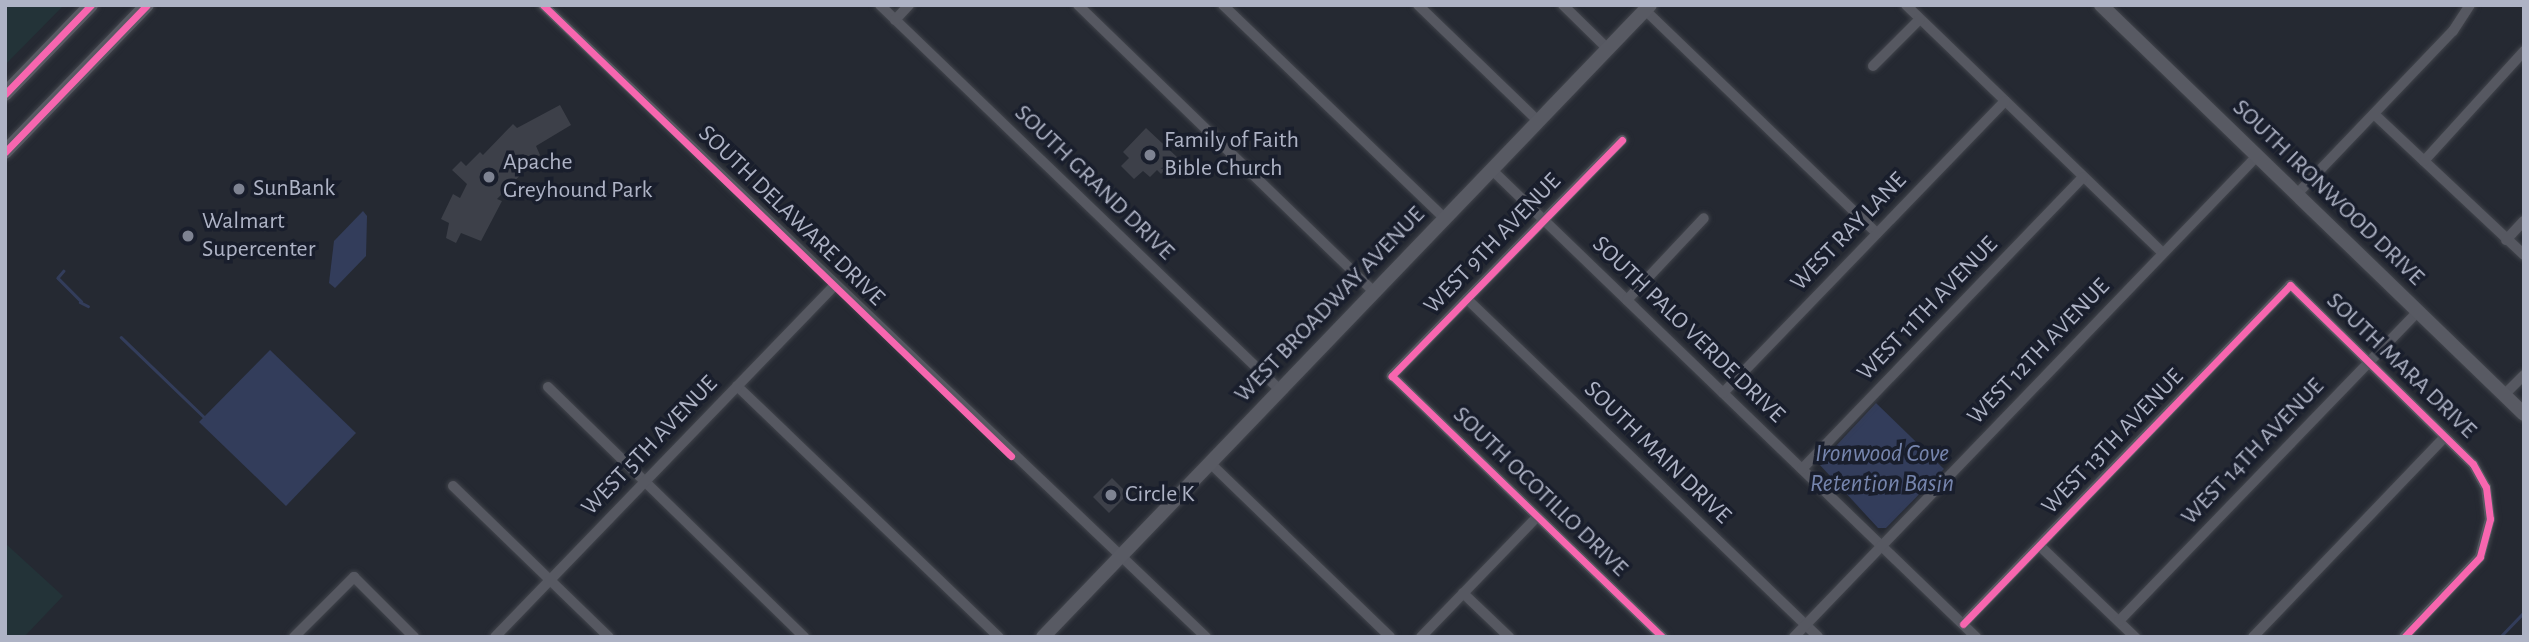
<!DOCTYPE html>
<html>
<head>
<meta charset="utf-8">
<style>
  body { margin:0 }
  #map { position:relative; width:2529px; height:642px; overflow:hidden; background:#252932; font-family:"Alegreya Sans",sans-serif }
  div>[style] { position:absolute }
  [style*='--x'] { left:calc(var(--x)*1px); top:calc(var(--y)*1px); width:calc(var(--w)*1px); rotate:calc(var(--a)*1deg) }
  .green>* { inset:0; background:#233338 }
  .water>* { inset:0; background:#333d5b }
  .stream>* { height:2.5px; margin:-1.25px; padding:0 1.25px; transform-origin:1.25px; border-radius:1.25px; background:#333d5b }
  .building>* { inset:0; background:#3d4049 }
  .roads { filter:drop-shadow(0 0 2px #41444b) drop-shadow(0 0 2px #41444b) }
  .minor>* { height:10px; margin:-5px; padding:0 5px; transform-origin:5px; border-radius:5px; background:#565861 }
  .major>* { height:14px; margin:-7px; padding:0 7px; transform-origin:7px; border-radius:7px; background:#585a63 }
  .cycleway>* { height:7px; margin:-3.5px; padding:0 3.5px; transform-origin:3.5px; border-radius:3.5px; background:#f766af }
  .dots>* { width:19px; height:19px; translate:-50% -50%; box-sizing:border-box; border:4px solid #191e2c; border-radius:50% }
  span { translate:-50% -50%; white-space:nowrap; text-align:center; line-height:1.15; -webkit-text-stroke:7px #191e2c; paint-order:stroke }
  .poi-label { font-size:24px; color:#aeb3c5 }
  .left { translate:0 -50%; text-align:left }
  .street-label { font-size:24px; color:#aeb3c5 }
  .water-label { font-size:26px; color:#7685ad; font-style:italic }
  .frame { position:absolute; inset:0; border:7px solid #aeb3c5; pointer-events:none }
</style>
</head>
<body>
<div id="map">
  <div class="green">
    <div style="clip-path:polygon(5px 5px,63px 6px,5px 65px)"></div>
    <div style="clip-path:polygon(5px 543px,63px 596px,24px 637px,5px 637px)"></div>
  </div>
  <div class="water">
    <div style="clip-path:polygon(363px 211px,367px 216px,366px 256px,335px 288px,329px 283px,334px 241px)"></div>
    <div style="clip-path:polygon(270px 350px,356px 433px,286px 506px,199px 422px)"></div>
    <div style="clip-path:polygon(1876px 403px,1944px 469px,1886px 528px,1878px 528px,1819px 464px)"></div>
  </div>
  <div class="stream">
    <div style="--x:64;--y:271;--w:9;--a:131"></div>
    <div style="--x:58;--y:278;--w:33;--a:45"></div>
    <div style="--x:80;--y:302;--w:9;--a:27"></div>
    <div style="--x:121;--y:337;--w:115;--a:43.9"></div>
    <div style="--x:2500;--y:637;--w:35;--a:-46"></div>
  </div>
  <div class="building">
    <div style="clip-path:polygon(560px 105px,571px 125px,536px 146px,540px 155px,497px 199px,502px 201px,481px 241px,461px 233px,456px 243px,446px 238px,449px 223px,441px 219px,453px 194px,460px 198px,467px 184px,452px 170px,461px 161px,466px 166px,480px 152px,483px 155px,513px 124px,517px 128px)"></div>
    <div style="clip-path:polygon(1146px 128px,1177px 157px,1161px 174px,1157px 170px,1150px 177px,1143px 171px,1134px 179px,1121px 166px,1129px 158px,1123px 152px)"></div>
    <div style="clip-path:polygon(1112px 478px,1128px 494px,1109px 513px,1093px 497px)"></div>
  </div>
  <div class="roads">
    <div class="minor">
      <div style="--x:543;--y:5;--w:916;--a:43.63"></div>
      <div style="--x:880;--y:5;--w:555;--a:43.91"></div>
      <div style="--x:1078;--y:5;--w:412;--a:44.1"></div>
      <div style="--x:1223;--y:5;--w:308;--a:43.9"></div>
      <div style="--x:1418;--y:5;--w:167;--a:44"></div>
      <div style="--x:1563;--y:5;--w:63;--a:44.4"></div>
      <div style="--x:1906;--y:5;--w:357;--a:44"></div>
      <div style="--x:1645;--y:10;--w:322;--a:43.9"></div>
      <div style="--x:895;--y:20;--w:21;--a:-47"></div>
      <div style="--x:1873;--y:66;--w:66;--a:-45"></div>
      <div style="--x:2374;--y:114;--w:206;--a:43.2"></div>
      <div style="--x:1622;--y:140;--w:330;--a:134.3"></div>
      <div style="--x:1392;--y:376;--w:376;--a:44"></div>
      <div style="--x:2424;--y:161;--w:149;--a:-47.7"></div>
      <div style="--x:1492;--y:170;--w:673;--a:43.98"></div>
      <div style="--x:2297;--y:194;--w:226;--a:-46.3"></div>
      <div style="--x:2453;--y:31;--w:31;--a:-57"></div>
      <div style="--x:2506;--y:240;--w:26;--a:-47"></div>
      <div style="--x:1467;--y:299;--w:487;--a:43.9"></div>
      <div style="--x:1627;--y:300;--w:112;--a:-46.8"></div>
      <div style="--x:737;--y:386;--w:363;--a:43.8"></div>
      <div style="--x:548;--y:387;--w:358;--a:44.3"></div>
      <div style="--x:1723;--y:393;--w:406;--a:-46"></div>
      <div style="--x:2504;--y:395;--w:28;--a:-45"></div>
      <div style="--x:1210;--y:463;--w:250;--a:44"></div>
      <div style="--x:1802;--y:469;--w:405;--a:-46.1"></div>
      <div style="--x:453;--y:486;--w:217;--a:44.1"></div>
      <div style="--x:2040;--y:546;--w:132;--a:43.8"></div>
      <div style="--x:1463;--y:593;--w:64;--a:43.7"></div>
      <div style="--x:2119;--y:621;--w:431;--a:-46"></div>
      <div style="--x:1963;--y:624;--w:471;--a:-46"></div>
      <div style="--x:2290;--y:285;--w:256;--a:44.4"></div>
      <div style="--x:2473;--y:464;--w:26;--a:61"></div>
      <div style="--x:2486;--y:487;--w:32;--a:83"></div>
      <div style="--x:2490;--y:519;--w:39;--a:105"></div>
      <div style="--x:2480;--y:557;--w:110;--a:133.5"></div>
      <div style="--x:294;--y:637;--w:85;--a:-45"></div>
      <div style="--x:354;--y:577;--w:85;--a:45"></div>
      <div style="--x:495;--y:637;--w:489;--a:-46"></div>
      <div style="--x:1421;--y:637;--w:167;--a:-46"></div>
      <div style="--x:1794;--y:637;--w:668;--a:-46.09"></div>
      <div style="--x:2253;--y:637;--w:277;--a:-46.2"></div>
    </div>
    <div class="major">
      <div style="--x:2101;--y:5;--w:588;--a:44.04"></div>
      <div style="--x:5;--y:94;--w:124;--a:-46"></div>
      <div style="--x:5;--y:152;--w:204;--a:-46"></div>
      <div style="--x:1043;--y:637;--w:876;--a:-46.16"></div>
    </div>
  </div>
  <div class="cycleway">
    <div style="--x:543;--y:5;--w:650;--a:43.94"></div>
    <div style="--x:5;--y:94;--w:124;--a:-46"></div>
    <div style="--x:1622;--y:140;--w:330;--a:134.3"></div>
    <div style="--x:1392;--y:376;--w:376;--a:44"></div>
    <div style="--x:5;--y:152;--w:204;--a:-46"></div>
    <div style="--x:1963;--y:624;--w:471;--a:-46"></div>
    <div style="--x:2290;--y:285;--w:256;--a:44.4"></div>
    <div style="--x:2473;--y:464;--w:26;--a:61"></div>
    <div style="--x:2486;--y:487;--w:32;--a:83"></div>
    <div style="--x:2490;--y:519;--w:39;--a:105"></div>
    <div style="--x:2480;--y:557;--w:110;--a:133.5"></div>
  </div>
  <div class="dots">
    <div style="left:1150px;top:155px;background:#7e8392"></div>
    <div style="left:489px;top:177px;background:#7e8392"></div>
    <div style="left:239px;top:189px;background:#7e8392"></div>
    <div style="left:188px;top:236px;background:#7e8392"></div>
    <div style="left:1111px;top:495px;background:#7e8392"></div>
  </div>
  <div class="poi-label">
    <span class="left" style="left:1164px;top:155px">Family of Faith<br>Bible Church</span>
    <span class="left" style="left:503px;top:177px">Apache<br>Greyhound Park</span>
    <span class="left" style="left:253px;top:189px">SunBank</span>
    <span class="left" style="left:202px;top:236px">Walmart<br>Supercenter</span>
    <span class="left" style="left:1125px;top:495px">Circle K</span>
  </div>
  <div class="street-label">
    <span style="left:1094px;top:183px;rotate:44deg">SOUTH GRAND DRIVE</span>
    <span style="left:2328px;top:193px;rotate:44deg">SOUTH IRONWOOD DRIVE</span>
    <span style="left:791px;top:216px;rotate:44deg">SOUTH DELAWARE DRIVE</span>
    <span style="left:1849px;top:232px;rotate:-46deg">WEST RAY LANE</span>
    <span style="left:1493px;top:244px;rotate:-46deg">WEST 9TH AVENUE</span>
    <span style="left:1330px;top:305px;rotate:-46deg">WEST BROADWAY AVENUE</span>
    <span style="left:1928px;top:309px;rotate:-46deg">WEST 11TH AVENUE</span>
    <span style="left:1688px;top:330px;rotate:44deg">SOUTH PALO VERDE DRIVE</span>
    <span style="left:2039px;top:352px;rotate:-46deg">WEST 12TH AVENUE</span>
    <span style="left:2401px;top:366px;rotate:44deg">SOUTH MARA DRIVE</span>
    <span style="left:2113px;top:442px;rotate:-46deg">WEST 13TH AVENUE</span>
    <span style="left:650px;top:446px;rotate:-46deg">WEST 5TH AVENUE</span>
    <span style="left:2253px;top:452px;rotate:-46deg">WEST 14TH AVENUE</span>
    <span style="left:1657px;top:453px;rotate:44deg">SOUTH MAIN DRIVE</span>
    <span style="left:1540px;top:492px;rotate:44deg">SOUTH OCOTILLO DRIVE</span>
  </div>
  <div class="water-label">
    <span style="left:1882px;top:469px">Ironwood Cove<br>Retention Basin</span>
  </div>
  <div class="frame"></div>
</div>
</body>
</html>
